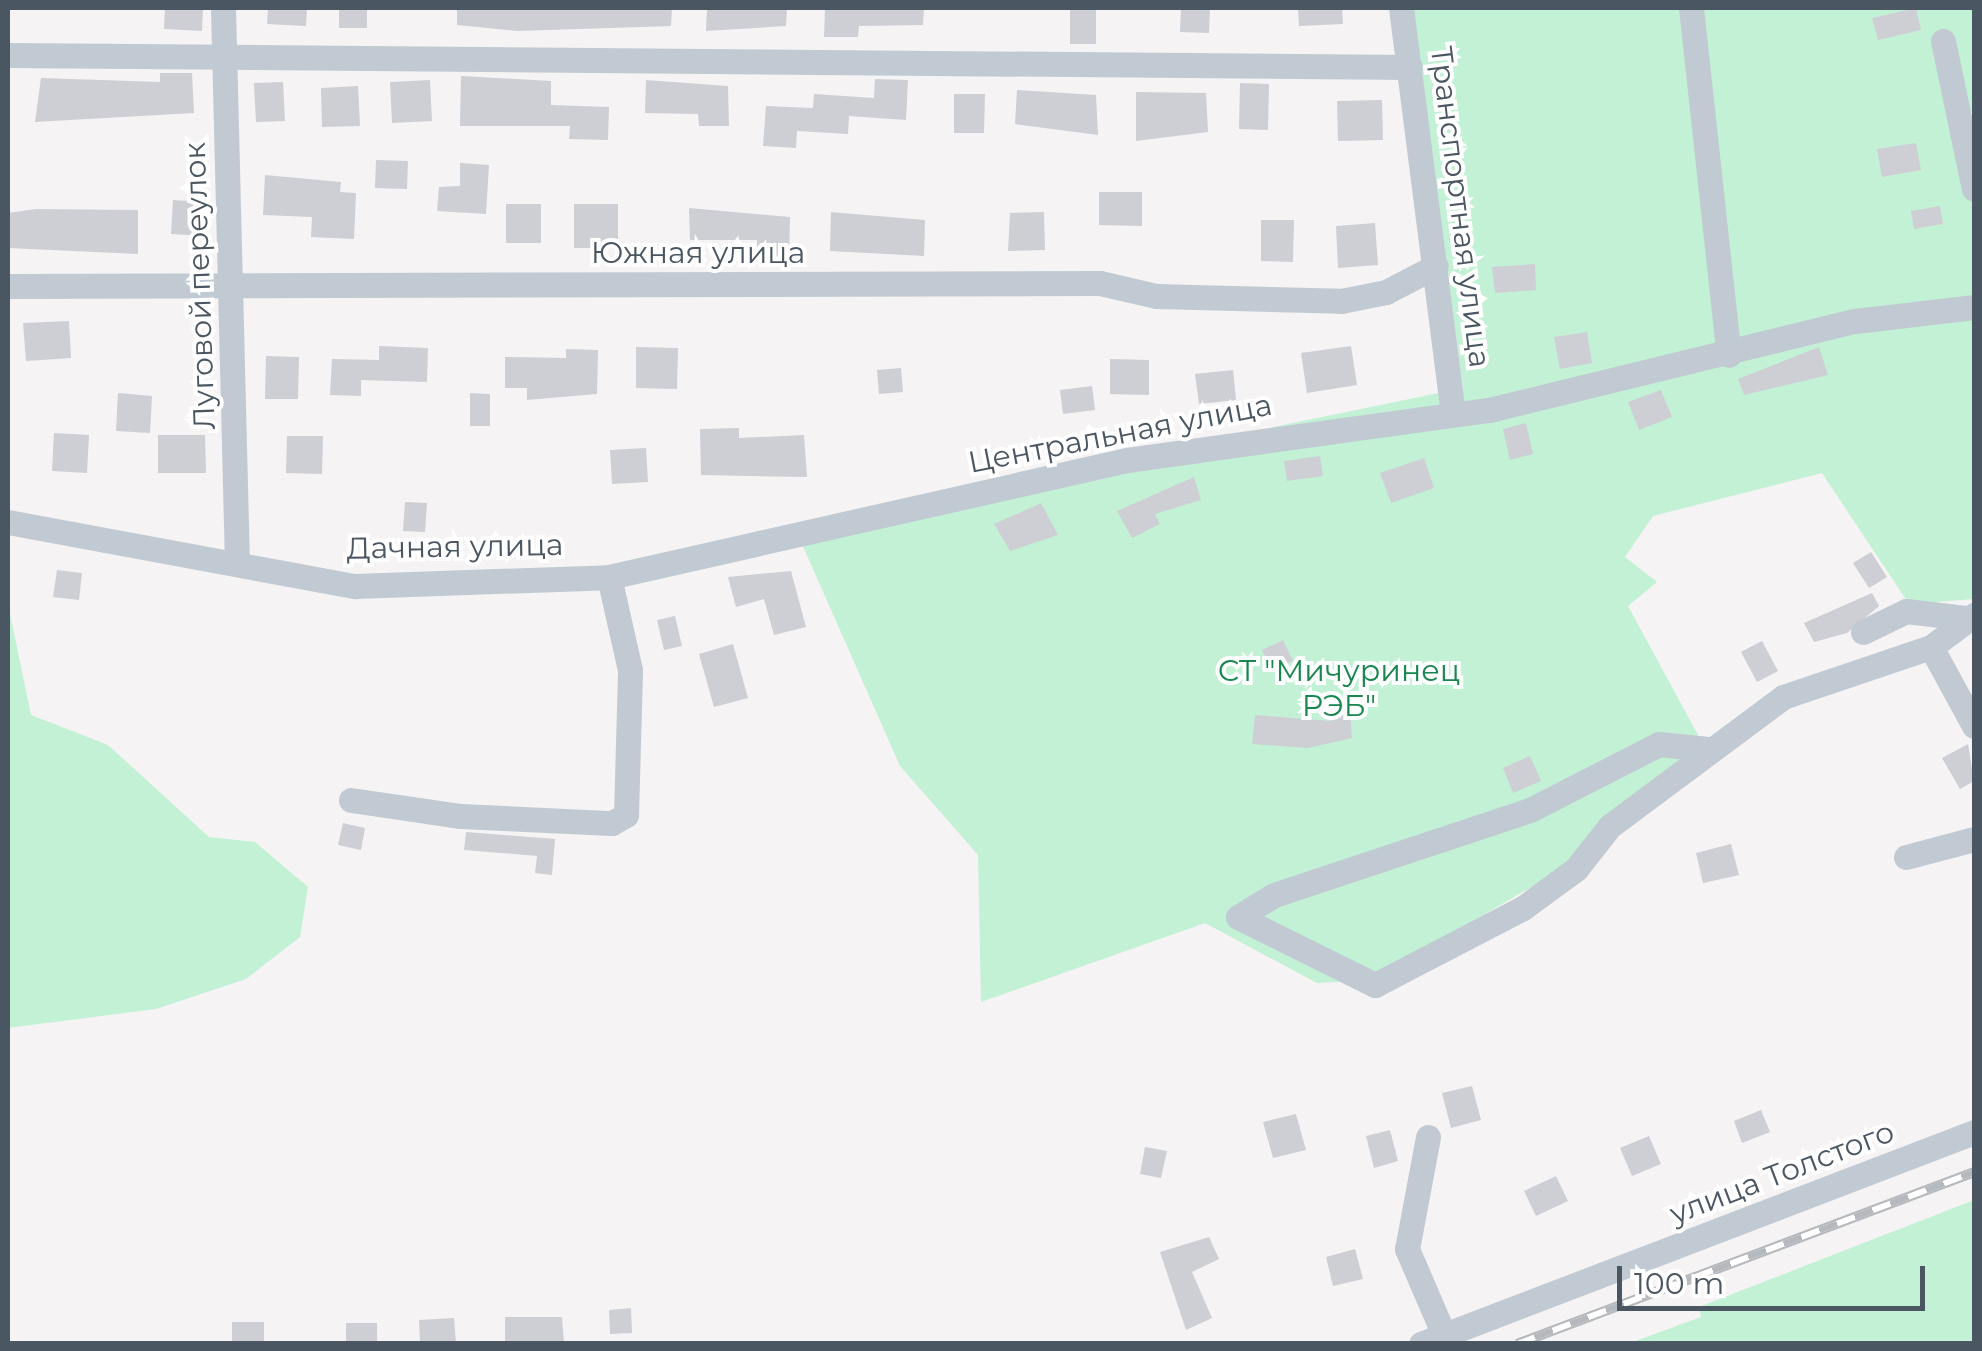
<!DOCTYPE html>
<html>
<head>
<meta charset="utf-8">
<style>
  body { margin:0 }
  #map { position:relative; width:1982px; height:1351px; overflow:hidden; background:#f5f3f3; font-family:Montserrat,sans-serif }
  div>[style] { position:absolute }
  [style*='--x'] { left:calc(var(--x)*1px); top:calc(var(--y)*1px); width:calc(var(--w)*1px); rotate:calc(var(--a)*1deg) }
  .green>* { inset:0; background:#c3f1d5 }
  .building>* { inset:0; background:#cdcfd5 }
  .minor>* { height:25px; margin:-12.5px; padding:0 12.5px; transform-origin:12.5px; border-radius:12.5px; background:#c1cad2 }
  .rail>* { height:10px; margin-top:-5px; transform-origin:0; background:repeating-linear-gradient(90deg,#fff 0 19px,#b5b8bd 0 38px); box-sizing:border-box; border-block:2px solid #b5b8bd }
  span { translate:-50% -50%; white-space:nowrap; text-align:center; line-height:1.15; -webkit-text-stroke:8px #fff; paint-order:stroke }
  .street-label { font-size:30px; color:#4a5661 }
  .park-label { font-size:30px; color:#17864f }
  .frame { position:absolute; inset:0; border:10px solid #4a5661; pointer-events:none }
  .scale { position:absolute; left:1617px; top:1266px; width:308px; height:45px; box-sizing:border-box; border:5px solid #4a5661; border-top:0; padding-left:12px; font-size:30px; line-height:35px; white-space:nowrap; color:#4a5661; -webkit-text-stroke:8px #fff; paint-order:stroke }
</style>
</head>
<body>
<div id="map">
  <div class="green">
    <div style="clip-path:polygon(1412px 8px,1974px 8px,1974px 108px,1962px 125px,1966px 132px,1974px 120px,1974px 599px,1909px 604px,1822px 473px,1653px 516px,1625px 557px,1657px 582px,1628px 606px,1704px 746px,1565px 867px,1373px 980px,1317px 983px,1205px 923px,981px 1002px,978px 855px,900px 766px,794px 526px,1463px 388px)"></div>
    <div style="clip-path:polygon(8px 604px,31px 715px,108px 745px,209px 837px,255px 842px,308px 887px,300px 937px,246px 979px,156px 1009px,8px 1028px)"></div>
    <div style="clip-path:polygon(1974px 1200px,1974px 1343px,1630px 1343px,1701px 1317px,1699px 1307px)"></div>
  </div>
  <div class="building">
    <div style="clip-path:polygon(165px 8px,203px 8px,202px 31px,164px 29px)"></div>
    <div style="clip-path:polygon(268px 8px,307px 8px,306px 26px,267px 24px)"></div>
    <div style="clip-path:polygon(339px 8px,367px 8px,367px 28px,339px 28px)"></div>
    <div style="clip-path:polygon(457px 8px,672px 8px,671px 26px,517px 31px,457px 25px)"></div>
    <div style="clip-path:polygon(707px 8px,787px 8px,786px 26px,706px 31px)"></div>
    <div style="clip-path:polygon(825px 8px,924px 8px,923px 25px,859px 26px,858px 37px,824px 37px)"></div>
    <div style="clip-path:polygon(1070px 8px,1096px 8px,1096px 44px,1070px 44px)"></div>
    <div style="clip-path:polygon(1181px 8px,1210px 8px,1209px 33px,1180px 32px)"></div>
    <div style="clip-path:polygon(1298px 8px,1342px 8px,1343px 24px,1299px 26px)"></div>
    <div style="clip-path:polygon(1916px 8px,1921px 30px,1878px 40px,1872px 18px)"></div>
    <div style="clip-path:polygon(160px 73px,192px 73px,194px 113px,35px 122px,41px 78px,160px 82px)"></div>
    <div style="clip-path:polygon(461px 76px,551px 81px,551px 105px,609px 107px,608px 140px,569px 139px,570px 126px,460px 126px)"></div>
    <div style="clip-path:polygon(875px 79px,908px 80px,906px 120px,849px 116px,848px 134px,797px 131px,796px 148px,763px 146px,766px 106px,813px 108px,814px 94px,874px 98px)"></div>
    <div style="clip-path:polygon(430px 80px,432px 121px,392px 123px,390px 82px)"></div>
    <div style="clip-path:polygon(646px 80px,728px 86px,729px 126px,699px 126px,698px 114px,645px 113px)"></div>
    <div style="clip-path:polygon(283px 82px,285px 121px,256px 122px,254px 83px)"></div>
    <div style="clip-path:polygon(1240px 83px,1269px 84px,1268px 130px,1239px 129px)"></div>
    <div style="clip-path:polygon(358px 86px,360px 126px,322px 127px,321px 88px)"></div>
    <div style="clip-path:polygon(1017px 90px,1096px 95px,1098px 135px,1015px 124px)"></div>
    <div style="clip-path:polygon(1136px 92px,1206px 93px,1208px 132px,1136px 141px)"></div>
    <div style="clip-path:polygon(954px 94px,985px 94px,984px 133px,954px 133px)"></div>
    <div style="clip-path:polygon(1382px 100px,1383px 140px,1338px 141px,1337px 101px)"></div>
    <div style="clip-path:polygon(1916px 143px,1921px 170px,1882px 177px,1877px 149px)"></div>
    <div style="clip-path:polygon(376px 160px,408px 161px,407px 189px,375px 188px)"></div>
    <div style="clip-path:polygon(460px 163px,489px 165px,486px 214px,437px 211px,439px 187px,460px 186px)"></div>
    <div style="clip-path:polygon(265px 175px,341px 182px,340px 192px,356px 193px,354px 239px,311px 237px,312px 217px,263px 215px)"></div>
    <div style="clip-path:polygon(1099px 192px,1142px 192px,1142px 226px,1099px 225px)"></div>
    <div style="clip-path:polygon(173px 200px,206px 202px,204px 236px,171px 234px)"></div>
    <div style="clip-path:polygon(506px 204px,541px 204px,541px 243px,506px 243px)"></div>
    <div style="clip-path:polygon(574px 204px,618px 204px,618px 248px,574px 248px)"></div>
    <div style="clip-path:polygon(1940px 206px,1943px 224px,1914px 229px,1911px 211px)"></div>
    <div style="clip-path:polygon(689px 208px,790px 217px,789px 256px,757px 255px,757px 240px,690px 240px)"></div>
    <div style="clip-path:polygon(36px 209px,138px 210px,138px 254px,8px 248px,8px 213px)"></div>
    <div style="clip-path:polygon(831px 212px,925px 220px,924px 256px,830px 251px)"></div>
    <div style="clip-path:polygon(1044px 212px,1045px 250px,1008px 251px,1010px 213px)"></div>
    <div style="clip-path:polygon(1261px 220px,1294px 220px,1293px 262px,1261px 261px)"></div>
    <div style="clip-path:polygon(1375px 223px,1378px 265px,1338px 268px,1336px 226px)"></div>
    <div style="clip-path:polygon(1535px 264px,1536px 290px,1495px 293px,1492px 267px)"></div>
    <div style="clip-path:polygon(69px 321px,71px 358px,26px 361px,23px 323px)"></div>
    <div style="clip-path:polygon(1587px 332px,1592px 363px,1560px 369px,1554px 337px)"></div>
    <div style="clip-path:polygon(379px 346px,428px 348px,427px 382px,361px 380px,361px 396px,330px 395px,332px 359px,379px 360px)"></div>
    <div style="clip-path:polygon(1351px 346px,1357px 385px,1307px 393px,1301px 353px)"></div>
    <div style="clip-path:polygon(636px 347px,678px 348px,677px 389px,636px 388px)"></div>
    <div style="clip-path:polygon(1819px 347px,1828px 375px,1744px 395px,1738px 379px)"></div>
    <div style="clip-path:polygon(566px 349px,598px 350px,597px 394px,527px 400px,527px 388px,505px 388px,505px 357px,566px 358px)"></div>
    <div style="clip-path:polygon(266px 356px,299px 357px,298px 399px,265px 399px)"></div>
    <div style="clip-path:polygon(1110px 359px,1149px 360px,1149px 395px,1110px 394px)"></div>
    <div style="clip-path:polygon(901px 368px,903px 392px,879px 394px,877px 370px)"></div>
    <div style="clip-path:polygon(1233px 370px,1236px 400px,1199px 404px,1195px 374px)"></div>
    <div style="clip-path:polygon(1092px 386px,1095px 410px,1063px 414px,1060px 390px)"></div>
    <div style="clip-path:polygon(1661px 390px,1672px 417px,1639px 430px,1628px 402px)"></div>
    <div style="clip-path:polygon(118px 393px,152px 396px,150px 433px,116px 431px)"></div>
    <div style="clip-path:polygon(470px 393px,490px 394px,490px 426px,470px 426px)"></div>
    <div style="clip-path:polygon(1526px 423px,1533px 454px,1510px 460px,1503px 429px)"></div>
    <div style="clip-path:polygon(739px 428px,739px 438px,804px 435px,807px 477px,701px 475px,700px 429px)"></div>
    <div style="clip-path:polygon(54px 433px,89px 435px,87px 473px,52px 471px)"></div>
    <div style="clip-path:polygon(158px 435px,205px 435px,206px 473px,158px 473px)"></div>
    <div style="clip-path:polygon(287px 436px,323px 436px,322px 474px,286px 473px)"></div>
    <div style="clip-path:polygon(646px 448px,648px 482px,612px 484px,610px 450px)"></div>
    <div style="clip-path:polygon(1320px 456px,1323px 476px,1287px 481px,1284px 461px)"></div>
    <div style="clip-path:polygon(1424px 458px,1434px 488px,1391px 503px,1380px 473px)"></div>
    <div style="clip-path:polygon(1194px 477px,1201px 500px,1155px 514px,1160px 524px,1132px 538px,1117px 511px)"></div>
    <div style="clip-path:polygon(405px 502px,427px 503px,425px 532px,403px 531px)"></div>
    <div style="clip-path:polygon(1041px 503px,1058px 535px,1010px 551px,994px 524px)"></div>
    <div style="clip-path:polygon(1871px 552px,1887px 577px,1869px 588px,1853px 563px)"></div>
    <div style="clip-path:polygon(57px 570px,82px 573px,79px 600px,53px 597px)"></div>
    <div style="clip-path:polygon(791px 571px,806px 627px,774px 635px,764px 599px,736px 607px,728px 577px)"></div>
    <div style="clip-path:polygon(1872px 593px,1879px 606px,1847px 633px,1814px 642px,1804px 623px)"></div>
    <div style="clip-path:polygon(675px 616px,682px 646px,664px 650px,657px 620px)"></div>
    <div style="clip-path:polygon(1283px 640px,1293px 661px,1271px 670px,1262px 650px)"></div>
    <div style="clip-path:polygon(1762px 641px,1778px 671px,1757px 682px,1741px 652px)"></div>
    <div style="clip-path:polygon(733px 644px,748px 698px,714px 707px,699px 654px)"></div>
    <div style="clip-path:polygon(1350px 709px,1352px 738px,1308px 748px,1252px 744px,1255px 715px,1332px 721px,1331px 710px)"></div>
    <div style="clip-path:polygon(1968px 744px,1974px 781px,1960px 789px,1942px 758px)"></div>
    <div style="clip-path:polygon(1530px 756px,1541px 781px,1513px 793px,1503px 768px)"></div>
    <div style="clip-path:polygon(343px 823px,365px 828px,361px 850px,338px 845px)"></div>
    <div style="clip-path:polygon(466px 832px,555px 839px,552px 875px,535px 873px,537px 856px,464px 850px)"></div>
    <div style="clip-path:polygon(1731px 844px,1739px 875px,1703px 883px,1696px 853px)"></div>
    <div style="clip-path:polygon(1472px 1086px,1481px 1120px,1451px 1128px,1442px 1093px)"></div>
    <div style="clip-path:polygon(1761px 1110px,1770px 1132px,1742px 1143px,1734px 1121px)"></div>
    <div style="clip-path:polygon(1296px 1114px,1306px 1150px,1273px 1158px,1263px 1122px)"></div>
    <div style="clip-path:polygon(1390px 1130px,1398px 1161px,1374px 1168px,1366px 1136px)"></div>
    <div style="clip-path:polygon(1649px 1136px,1661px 1164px,1632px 1176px,1620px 1148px)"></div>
    <div style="clip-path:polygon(1145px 1147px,1167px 1151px,1161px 1178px,1140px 1174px)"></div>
    <div style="clip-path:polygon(1556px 1176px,1568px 1201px,1536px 1216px,1524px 1191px)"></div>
    <div style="clip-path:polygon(1209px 1237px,1219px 1259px,1192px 1272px,1212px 1318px,1186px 1330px,1160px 1252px)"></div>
    <div style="clip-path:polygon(1355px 1249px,1363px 1279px,1333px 1286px,1326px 1257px)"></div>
    <div style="clip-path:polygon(631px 1308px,632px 1333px,610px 1334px,609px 1310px)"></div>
    <div style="clip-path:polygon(505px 1317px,562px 1317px,564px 1344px,505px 1342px)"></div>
    <div style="clip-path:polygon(454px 1318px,456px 1344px,420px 1344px,419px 1320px)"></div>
    <div style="clip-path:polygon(232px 1322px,264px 1322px,264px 1344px,232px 1344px)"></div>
    <div style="clip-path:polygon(346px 1323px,377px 1323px,377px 1344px,346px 1344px)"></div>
  </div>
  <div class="minor">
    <div style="--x:223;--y:8;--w:556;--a:88.56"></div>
    <div style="--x:1401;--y:8;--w:410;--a:82.7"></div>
    <div style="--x:1691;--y:8;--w:349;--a:83.8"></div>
    <div style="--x:1943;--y:41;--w:151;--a:78.2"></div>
    <div style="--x:8;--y:55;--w:1402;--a:0.49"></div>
    <div style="--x:8;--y:286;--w:1092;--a:-0.16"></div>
    <div style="--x:1100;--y:283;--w:57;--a:13.1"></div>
    <div style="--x:1156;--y:296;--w:185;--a:1.5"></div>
    <div style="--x:1341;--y:301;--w:46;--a:-11.3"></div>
    <div style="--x:1386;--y:292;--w:56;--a:-27.5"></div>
    <div style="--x:8;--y:522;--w:353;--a:10.5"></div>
    <div style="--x:355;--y:586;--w:254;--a:-2"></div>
    <div style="--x:609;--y:577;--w:531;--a:-12.73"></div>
    <div style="--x:1127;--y:460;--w:365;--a:-7.9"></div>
    <div style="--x:1489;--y:410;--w:377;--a:-13.7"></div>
    <div style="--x:1855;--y:321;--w:120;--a:-6.7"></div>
    <div style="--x:1863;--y:632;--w:48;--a:-26"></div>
    <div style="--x:1906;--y:611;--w:60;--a:6.7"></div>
    <div style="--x:1931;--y:647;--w:90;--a:61.4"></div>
    <div style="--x:1708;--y:749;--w:49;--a:-174.2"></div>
    <div style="--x:1659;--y:744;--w:145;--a:152.9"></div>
    <div style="--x:1530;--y:810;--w:270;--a:161.6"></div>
    <div style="--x:1274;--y:895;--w:42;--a:148.6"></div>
    <div style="--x:1238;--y:917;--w:153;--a:26.4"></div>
    <div style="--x:1375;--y:985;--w:167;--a:-27.5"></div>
    <div style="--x:1523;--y:908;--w:66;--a:-36.3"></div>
    <div style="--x:1576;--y:869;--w:55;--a:-51.7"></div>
    <div style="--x:1610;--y:826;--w:216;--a:-36.7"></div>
    <div style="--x:1783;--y:697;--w:156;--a:-18.7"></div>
    <div style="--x:1931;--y:647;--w:54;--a:-36.7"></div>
    <div style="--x:351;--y:800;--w:111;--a:8.3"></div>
    <div style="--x:461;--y:816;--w:151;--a:2.7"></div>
    <div style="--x:612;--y:823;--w:16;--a:-30"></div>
    <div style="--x:626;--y:815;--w:145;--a:-88.4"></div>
    <div style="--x:630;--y:670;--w:95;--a:-102.7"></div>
    <div style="--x:1906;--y:857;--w:70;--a:-14.8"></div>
    <div style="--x:1428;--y:1137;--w:114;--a:100.6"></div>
    <div style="--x:1407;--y:1249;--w:94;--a:66.7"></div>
    <div style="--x:1421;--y:1344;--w:592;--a:-20.97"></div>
  </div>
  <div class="rail">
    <div style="--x:1517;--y:1344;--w:488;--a:-20.6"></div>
  </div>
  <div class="street-label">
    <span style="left:1460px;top:207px;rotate:83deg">Транспортная улица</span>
    <span style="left:698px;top:253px">Южная улица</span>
    <span style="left:200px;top:286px;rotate:-92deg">Луговой переулок</span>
    <span style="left:1120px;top:434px;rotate:-11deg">Центральная улица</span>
    <span style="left:455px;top:547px;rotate:-1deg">Дачная улица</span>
    <span style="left:1782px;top:1173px;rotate:-21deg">улица Толстого</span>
  </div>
  <div class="park-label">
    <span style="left:1339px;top:688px">СТ "Мичуринец<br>РЭБ"</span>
  </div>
  <div class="frame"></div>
  <div class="scale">100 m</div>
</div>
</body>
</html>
